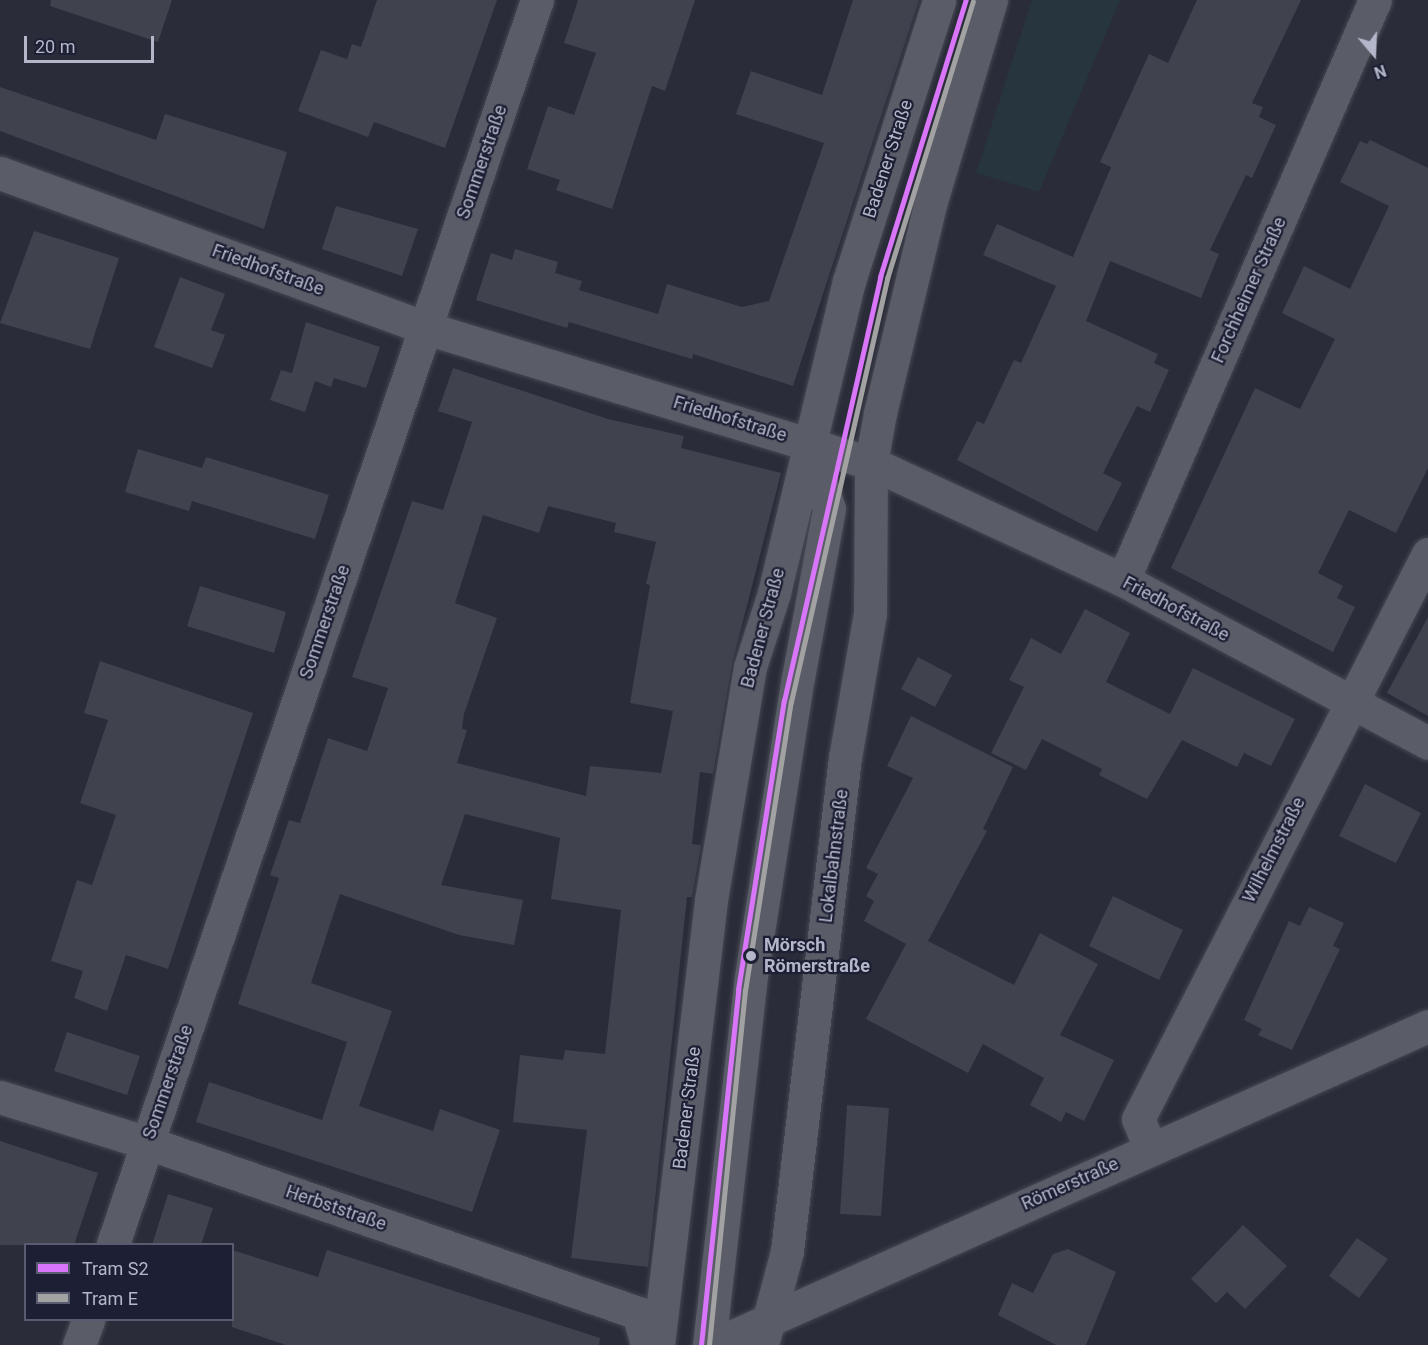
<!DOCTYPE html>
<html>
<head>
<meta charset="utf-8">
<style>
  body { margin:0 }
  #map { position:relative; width:1428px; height:1345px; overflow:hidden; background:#2a2c39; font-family:Roboto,sans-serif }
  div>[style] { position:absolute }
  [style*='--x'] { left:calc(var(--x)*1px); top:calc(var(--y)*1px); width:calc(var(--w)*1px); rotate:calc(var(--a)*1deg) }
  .green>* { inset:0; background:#27353f }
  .building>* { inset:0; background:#40424e }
  .roads { filter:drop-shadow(0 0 2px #454750) drop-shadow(0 0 2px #454750) }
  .minor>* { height:33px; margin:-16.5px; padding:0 16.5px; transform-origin:16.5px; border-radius:16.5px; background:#5a5c67 }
  .tram-1>* { height:4.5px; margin:-2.25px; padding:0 2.25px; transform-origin:2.25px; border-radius:2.25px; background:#d975f8 }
  .tram-2>* { height:4.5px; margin:-2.25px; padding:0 2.25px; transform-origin:2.25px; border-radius:2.25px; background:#a2a2a2 }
  .dots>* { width:16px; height:16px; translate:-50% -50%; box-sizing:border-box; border:3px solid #1d2034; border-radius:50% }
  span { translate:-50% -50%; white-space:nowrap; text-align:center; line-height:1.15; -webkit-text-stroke:4.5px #1d2034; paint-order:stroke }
  .street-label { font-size:18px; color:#b4b6ca }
  .stop-label { font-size:18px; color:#b4b6ca; font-weight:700 }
  .left { translate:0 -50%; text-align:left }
  .legend { position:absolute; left:24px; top:1243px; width:210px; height:78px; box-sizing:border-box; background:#1d2034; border:2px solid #595c70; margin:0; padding:8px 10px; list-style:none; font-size:18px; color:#b4b6ca }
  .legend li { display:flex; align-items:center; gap:12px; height:30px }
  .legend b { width:30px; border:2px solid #595c70 }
  .north { position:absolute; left:1344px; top:24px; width:60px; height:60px; -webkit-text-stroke:4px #1d2034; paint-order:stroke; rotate:161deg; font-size:16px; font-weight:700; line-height:24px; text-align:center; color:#b4b6ca }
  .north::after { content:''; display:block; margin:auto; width:21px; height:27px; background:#b4b6ca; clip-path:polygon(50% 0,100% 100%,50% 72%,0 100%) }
  .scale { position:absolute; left:24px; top:36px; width:130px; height:27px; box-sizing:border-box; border:3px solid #b4b6ca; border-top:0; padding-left:8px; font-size:18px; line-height:21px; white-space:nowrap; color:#b4b6ca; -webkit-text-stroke:4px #1d2034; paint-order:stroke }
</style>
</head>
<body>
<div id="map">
  <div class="green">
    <div style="clip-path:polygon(1032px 0,1120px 0,1039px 192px,976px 173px)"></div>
  </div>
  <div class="building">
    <div style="clip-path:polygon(51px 0,172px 0,158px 42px,50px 6px)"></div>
    <div style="clip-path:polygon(377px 0,497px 0,445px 148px,374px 122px,368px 137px,298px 111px,321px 50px,347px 59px,352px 44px,361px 47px)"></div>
    <div style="clip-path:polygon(578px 0,695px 0,665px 91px,652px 86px,612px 209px,556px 190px,560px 180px,527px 169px,548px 106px,574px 115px,596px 53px,564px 43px)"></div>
    <div style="clip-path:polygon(853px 0,919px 0,793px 386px,693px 354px,692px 359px,569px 322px,567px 328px,476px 300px,491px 253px,512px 260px,515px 249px,558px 262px,555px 273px,582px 281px,579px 290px,658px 314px,667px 284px,742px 307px,769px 301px,824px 143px,736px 114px,751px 71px,822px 95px)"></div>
    <div style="clip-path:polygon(1197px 0,1301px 0,1252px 103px,1263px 107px,1259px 117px,1276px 125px,1252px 178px,1246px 175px,1210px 250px,1219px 254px,1201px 298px,1110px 261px,1086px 321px,1158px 354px,1154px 363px,1169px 370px,1150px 412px,1137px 406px,1103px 473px,1122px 483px,1097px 532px,957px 460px,977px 421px,984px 424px,1014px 360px,1021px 363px,1056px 286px,983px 255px,997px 224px,1073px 257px,1111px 167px,1100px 162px,1149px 54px,1168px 63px)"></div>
    <div style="clip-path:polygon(0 87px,156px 140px,165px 114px,287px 152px,264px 229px,0 131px)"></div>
    <div style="clip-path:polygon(1370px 140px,1428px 168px,1428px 468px,1396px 533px,1349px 510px,1318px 573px,1343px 586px,1337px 598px,1355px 607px,1333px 652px,1171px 568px,1255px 388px,1300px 409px,1335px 339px,1282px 313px,1304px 266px,1350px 289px,1389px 206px,1340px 182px,1360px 141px,1367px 144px)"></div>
    <div style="clip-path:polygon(336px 206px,418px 229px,402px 276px,322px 249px)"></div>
    <div style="clip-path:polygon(34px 231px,119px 258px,90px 349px,0 323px)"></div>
    <div style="clip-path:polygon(180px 277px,225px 294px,211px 330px,225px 335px,212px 368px,154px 347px)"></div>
    <div style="clip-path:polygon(306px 322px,380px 347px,366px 388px,334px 378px,331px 387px,315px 381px,305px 412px,270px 400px,281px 370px,292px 373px)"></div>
    <div style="clip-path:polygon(evenodd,453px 368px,608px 419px,684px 436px,681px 448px,781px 473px,732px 664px,713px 774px,700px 772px,692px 844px,701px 845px,692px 897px,687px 897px,648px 1267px,571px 1258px,587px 1130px,513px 1122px,520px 1055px,563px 1060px,565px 1050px,605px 1054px,621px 910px,551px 899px,560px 838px,465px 814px,441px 885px,523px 900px,514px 945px,459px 935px,340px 894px,311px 983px,392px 1011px,359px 1106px,433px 1131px,440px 1109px,500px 1130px,472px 1212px,196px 1122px,209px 1082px,322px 1120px,347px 1042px,238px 1004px,279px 878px,270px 875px,289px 820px,300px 823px,328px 738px,367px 751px,388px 688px,352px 677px,412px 501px,443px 510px,472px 422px,438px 411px,453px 368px,548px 506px,616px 523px,614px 532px,656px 542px,646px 584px,650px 585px,630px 703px,673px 711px,661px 773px,590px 766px,586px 796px,457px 763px,467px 730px,462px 729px,464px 714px,497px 618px,455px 603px,483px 515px,539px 533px,548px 506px)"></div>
    <div style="clip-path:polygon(138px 449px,202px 468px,206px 457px,329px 495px,315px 539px,192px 501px,189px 511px,125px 492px)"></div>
    <div style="clip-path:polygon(200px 586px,286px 612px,274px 653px,187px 626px)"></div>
    <div style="clip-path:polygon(1085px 609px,1130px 633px,1106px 682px,1170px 714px,1193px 668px,1295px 719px,1271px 766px,1244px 753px,1237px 767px,1182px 740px,1147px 799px,1099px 775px,1102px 769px,1042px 739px,1026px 770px,991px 753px,1024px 687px,1009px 680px,1031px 638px,1061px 654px)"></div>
    <div style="clip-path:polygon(1428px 617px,1428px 716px,1387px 693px)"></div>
    <div style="clip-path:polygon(918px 657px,952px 675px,935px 707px,901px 689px)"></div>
    <div style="clip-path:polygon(100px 661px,253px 713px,168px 969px,126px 955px,107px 1011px,74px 998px,83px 971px,51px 961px,77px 880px,92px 885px,116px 815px,80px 803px,108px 720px,84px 713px)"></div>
    <div style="clip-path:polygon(911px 716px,1013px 767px,983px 829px,987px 831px,928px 941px,1014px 985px,1040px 933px,1098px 964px,1060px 1035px,1114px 1060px,1084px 1121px,1066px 1112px,1061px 1122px,1030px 1105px,1044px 1078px,983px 1044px,968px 1073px,866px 1019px,906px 944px,864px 921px,874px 901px,866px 896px,878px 874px,866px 868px,913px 778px,887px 766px)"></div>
    <div style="clip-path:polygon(1365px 784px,1421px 813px,1396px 863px,1339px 836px)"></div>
    <div style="clip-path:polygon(1113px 896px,1183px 930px,1159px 980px,1089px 946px)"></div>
    <div style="clip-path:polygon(1309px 907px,1344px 923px,1333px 946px,1340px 949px,1292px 1050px,1258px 1035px,1262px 1029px,1244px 1020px,1289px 921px,1300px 926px)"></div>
    <div style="clip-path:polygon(67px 1032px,140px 1056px,127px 1095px,54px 1071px)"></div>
    <div style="clip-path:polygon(847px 1105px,889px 1108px,881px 1216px,840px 1214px)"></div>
    <div style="clip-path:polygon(0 1141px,98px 1173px,74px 1245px,0 1245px)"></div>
    <div style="clip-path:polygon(168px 1194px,213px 1208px,201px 1245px,152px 1245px)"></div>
    <div style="clip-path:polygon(1243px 1225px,1287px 1266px,1245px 1309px,1227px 1292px,1216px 1303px,1191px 1279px)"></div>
    <div style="clip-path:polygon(1357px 1238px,1388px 1259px,1359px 1298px,1329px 1276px)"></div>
    <div style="clip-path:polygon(1068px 1249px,1116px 1272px,1086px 1345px,1056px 1345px,998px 1315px,1012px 1283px,1033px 1293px,1053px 1254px)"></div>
    <div style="clip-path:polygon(232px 1250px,318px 1277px,327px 1250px,600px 1338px,599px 1345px,286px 1345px,232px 1327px)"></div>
  </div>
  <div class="roads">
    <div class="minor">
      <div style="--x:0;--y:173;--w:453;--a:20"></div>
      <div style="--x:426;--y:328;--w:465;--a:16.9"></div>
      <div style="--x:871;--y:463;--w:278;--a:24.9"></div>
      <div style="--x:1123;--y:580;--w:346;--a:28.1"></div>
      <div style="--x:1123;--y:580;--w:632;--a:-66.52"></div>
      <div style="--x:0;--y:1097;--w:155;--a:17.3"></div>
      <div style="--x:148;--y:1143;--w:519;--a:19.13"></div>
      <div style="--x:638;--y:1313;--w:33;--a:74"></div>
      <div style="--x:1150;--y:1148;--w:31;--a:-112"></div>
      <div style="--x:1138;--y:1119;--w:635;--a:-62.83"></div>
      <div style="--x:113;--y:1244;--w:1314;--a:-71.18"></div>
      <div style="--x:79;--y:1345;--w:27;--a:-70"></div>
      <div style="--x:658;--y:1345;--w:448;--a:-83.2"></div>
      <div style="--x:711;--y:900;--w:236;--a:-80.5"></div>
      <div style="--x:750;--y:667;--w:78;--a:-72"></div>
      <div style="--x:774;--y:593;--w:321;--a:-76.5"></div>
      <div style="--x:849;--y:281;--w:295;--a:-72.2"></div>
      <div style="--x:709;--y:1345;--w:364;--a:-83.5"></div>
      <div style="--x:750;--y:983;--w:309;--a:-81.1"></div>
      <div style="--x:798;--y:678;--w:172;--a:-79.6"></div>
      <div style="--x:829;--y:509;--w:68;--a:-107.9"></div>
      <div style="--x:713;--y:1345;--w:783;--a:-24.04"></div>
      <div style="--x:762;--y:1345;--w:97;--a:-75.1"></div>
      <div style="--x:787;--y:1251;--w:496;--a:-83.3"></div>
      <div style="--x:845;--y:758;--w:146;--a:-80.2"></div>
      <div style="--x:870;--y:614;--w:151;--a:-89.6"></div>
      <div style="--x:871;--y:463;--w:51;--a:-79.8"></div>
      <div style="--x:880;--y:413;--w:218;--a:-76.5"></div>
      <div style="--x:931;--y:201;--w:210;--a:-73.4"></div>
    </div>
  </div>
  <div class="tram-1">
    <div style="--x:701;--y:1345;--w:357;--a:-84"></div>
    <div style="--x:738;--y:990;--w:293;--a:-81"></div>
    <div style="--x:784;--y:701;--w:435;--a:-77.2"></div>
    <div style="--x:880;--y:277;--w:290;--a:-72.8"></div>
  </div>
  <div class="tram-2">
    <div style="--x:709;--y:1345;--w:356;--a:-84.2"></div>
    <div style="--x:745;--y:991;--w:293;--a:-81"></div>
    <div style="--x:791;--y:702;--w:434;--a:-77.2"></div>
    <div style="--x:887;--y:279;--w:290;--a:-72.8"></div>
  </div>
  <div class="dots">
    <div style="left:751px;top:956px;background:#b4b6ca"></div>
  </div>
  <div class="street-label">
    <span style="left:888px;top:159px;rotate:-72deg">Badener Straße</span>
    <span style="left:482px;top:162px;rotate:-71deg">Sommerstraße</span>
    <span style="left:268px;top:270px;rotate:20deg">Friedhofstraße</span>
    <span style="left:1249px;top:290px;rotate:-66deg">Forchheimer Straße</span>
    <span style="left:730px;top:419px;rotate:17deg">Friedhofstraße</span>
    <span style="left:1176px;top:609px;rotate:28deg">Friedhofstraße</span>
    <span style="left:325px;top:622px;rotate:-71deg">Sommerstraße</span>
    <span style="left:763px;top:628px;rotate:-75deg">Badener Straße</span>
    <span style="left:1274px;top:850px;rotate:-63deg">Wilhelmstraße</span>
    <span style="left:834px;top:856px;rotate:-83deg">Lokalbahnstraße</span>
    <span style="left:168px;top:1082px;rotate:-71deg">Sommerstraße</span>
    <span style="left:687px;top:1108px;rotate:-83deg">Badener Straße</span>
    <span style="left:1070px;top:1184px;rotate:-24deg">Römerstraße</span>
    <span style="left:336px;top:1208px;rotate:19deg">Herbststraße</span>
  </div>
  <div class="stop-label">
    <span class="left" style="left:764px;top:956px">Mörsch<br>Römerstraße</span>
  </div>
  <ul class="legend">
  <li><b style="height:8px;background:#d975f8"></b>Tram S2</li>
  <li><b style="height:8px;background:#a2a2a2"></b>Tram E</li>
  </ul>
  <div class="north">N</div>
  <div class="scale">20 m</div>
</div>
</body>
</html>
